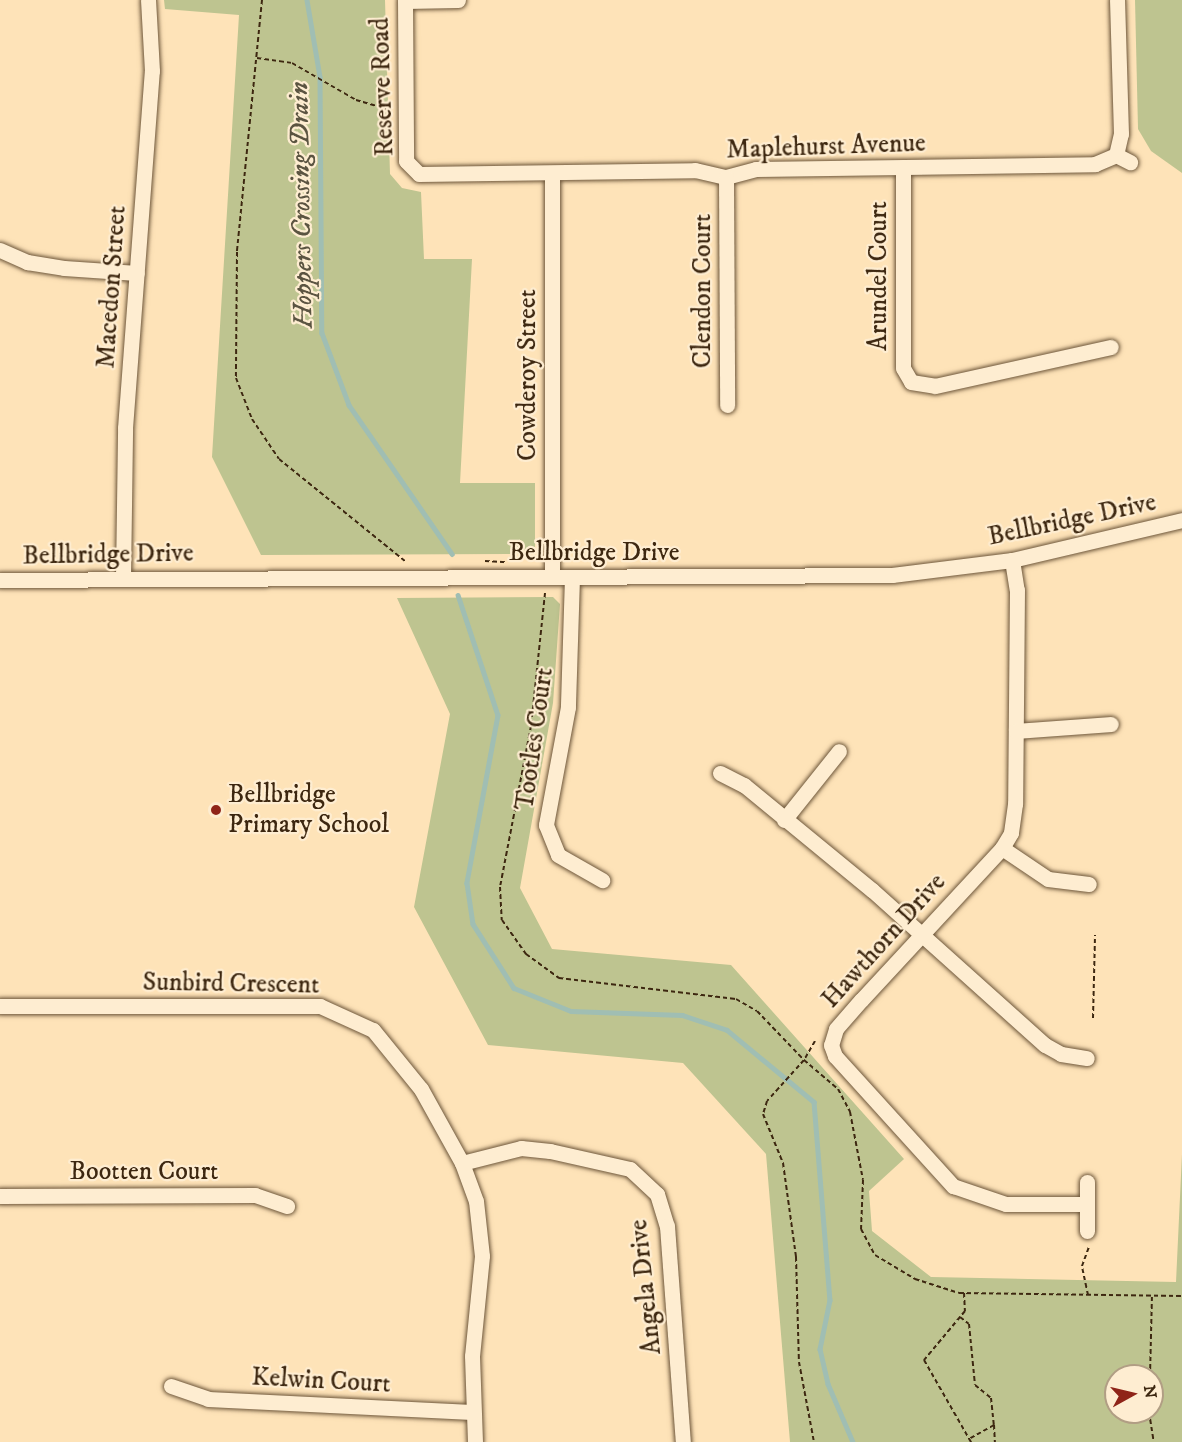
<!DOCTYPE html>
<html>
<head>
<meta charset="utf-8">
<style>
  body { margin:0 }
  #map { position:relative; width:1182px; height:1442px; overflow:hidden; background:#fee3b8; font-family:"IM FELL DW Pica",serif }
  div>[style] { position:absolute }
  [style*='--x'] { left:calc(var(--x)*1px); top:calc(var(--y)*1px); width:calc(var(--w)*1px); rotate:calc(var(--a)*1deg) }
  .green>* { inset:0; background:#bec490 }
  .stream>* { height:4.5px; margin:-2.25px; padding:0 2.25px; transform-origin:2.25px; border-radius:2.25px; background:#a0beb3 }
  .path>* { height:2px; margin-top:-1px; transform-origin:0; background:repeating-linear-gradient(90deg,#3d2710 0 4.5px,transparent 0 7.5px) }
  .roads { filter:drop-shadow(0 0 2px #6d563a) drop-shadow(0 0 2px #6d563a) }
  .minor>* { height:15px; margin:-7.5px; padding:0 7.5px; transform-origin:7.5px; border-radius:7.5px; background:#feedd1 }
  .dots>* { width:16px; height:16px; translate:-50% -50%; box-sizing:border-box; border:3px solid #feedd1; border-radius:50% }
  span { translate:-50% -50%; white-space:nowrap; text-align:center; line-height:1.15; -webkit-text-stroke:4.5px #feedd1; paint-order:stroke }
  .street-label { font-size:26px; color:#3d2710 }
  .poi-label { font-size:26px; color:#3d2710 }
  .left { translate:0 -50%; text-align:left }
  .water-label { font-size:27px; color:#5b5441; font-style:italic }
  .north { position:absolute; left:1104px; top:1364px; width:60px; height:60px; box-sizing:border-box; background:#feedd1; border:2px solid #b19e84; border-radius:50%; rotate:82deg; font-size:16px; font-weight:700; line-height:24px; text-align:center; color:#3d2710 }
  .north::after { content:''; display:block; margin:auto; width:21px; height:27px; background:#8f2418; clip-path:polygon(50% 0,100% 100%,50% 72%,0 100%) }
</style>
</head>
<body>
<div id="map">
  <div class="green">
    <div style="clip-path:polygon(164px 0,385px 0,390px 174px,402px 188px,421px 192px,424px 259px,472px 259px,460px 483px,535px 483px,535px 547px,530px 554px,261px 555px,212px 457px,239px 15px,165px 9px)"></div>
    <div style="clip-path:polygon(1135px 0,1182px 0,1182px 173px,1151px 151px,1138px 129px)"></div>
    <div style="clip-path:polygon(evenodd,553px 597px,560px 604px,553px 703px,520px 888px,552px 949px,731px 965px,904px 1159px,869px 1191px,872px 1231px,931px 1277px,1176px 1282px,1182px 1154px,1182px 1442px,790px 1442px,766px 1154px,683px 1063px,488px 1045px,414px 907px,450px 714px,397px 598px,553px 597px,1116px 1376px,1152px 1376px,1152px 1412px,1116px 1412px,1116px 1376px)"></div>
  </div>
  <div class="stream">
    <div style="--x:307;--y:0;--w:78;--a:80.4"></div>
    <div style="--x:320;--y:77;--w:256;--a:89.6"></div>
    <div style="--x:322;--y:333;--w:77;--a:69.4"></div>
    <div style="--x:349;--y:405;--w:181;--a:55.3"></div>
    <div style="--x:458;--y:595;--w:126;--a:71.6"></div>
    <div style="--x:498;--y:715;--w:171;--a:100.5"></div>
    <div style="--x:467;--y:883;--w:41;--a:81.7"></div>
    <div style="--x:473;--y:924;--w:76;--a:57.4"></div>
    <div style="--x:514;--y:988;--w:61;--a:22"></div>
    <div style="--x:571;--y:1011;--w:111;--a:2.1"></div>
    <div style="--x:682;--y:1015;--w:47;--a:18.4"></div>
    <div style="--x:727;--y:1030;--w:113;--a:39.6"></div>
    <div style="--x:814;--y:1102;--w:199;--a:85.4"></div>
    <div style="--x:830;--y:1300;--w:50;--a:101.5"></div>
    <div style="--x:820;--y:1349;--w:36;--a:77"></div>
    <div style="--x:828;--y:1384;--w:63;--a:66.7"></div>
  </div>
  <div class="path">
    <div style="--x:262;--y:0;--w:253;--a:95.7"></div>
    <div style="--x:237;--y:252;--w:126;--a:90.5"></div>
    <div style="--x:236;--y:378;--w:44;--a:68.7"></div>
    <div style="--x:252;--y:419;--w:48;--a:56"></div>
    <div style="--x:279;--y:459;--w:164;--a:39"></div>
    <div style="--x:257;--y:58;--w:35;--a:8"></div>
    <div style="--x:292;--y:63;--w:74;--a:30"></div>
    <div style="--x:356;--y:100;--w:36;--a:16"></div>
    <div style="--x:485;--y:561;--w:22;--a:3"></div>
    <div style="--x:545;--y:593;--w:134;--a:96"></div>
    <div style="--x:531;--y:726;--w:164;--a:100.9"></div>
    <div style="--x:500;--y:887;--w:33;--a:87"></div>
    <div style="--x:502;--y:920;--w:42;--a:54.8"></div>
    <div style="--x:526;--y:954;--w:41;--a:36"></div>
    <div style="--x:559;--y:978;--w:178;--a:6.8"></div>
    <div style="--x:736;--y:999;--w:24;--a:30"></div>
    <div style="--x:757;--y:1011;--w:68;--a:46.2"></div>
    <div style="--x:804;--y:1060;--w:55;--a:132.1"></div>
    <div style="--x:767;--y:1101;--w:14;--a:107"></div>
    <div style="--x:763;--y:1114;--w:53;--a:67.8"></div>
    <div style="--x:783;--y:1163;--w:95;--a:82.1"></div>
    <div style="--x:796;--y:1257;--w:105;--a:88.4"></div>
    <div style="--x:799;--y:1362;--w:81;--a:79.4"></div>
    <div style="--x:1093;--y:1018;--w:83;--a:-88.6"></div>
    <div style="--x:815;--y:1041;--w:22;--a:120"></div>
    <div style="--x:804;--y:1060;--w:45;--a:40.5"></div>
    <div style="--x:838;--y:1089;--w:26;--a:62"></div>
    <div style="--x:850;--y:1112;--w:69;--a:79.2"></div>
    <div style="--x:863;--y:1180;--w:49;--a:92.3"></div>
    <div style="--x:861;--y:1229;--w:30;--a:62"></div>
    <div style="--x:875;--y:1255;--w:47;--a:31"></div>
    <div style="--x:915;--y:1279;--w:46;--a:17.7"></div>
    <div style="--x:959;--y:1293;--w:223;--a:0.8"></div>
    <div style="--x:964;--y:1293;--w:18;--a:87"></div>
    <div style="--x:965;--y:1311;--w:64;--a:129.9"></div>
    <div style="--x:924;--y:1360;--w:95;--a:60.2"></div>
    <div style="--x:1088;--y:1295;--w:30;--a:-102"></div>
    <div style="--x:1082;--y:1266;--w:20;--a:-70"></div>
    <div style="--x:960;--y:1317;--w:11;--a:38"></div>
    <div style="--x:969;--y:1324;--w:61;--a:84.4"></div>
    <div style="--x:975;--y:1385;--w:21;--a:39"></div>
    <div style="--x:991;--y:1398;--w:27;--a:84"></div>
    <div style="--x:994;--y:1425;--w:29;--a:151"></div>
    <div style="--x:1150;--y:1376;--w:80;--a:-88.6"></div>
    <div style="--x:1149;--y:1412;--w:30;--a:81"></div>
    <div style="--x:994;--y:1425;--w:17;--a:87"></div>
  </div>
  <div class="roads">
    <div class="minor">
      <div style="--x:405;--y:0;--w:161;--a:89.6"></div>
      <div style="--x:406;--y:161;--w:18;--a:45"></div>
      <div style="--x:419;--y:174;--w:276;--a:-0.8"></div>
      <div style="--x:695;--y:170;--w:32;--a:13"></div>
      <div style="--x:726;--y:177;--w:31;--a:-15"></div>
      <div style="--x:756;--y:169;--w:339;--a:-0.8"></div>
      <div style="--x:1095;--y:164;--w:23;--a:-23"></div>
      <div style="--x:1116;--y:155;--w:16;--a:27"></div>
      <div style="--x:405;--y:1;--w:53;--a:-1.1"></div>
      <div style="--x:1116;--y:155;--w:22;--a:-77"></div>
      <div style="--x:1121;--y:134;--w:134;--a:-91.7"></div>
      <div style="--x:903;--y:167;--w:201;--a:90"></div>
      <div style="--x:903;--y:368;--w:16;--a:60"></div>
      <div style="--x:911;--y:382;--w:24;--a:9"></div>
      <div style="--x:935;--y:386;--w:180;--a:-12.5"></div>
      <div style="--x:552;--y:173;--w:404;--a:90"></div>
      <div style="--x:726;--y:177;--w:228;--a:89.7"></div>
      <div style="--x:0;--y:250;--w:30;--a:24"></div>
      <div style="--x:27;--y:262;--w:37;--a:9"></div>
      <div style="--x:64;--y:268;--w:73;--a:3.9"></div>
      <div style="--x:1012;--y:560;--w:30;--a:81"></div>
      <div style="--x:1017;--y:590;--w:214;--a:90.5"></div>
      <div style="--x:1015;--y:804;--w:29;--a:98"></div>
      <div style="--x:1011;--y:833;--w:17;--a:121"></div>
      <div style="--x:1002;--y:848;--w:207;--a:132.8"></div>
      <div style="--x:861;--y:1000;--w:38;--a:131"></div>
      <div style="--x:836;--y:1029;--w:17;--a:107"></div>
      <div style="--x:831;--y:1045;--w:12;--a:70"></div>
      <div style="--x:835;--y:1056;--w:176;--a:47.8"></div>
      <div style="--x:953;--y:1186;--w:56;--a:18.8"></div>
      <div style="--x:1006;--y:1204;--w:81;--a:0"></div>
      <div style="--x:572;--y:577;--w:130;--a:91.8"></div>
      <div style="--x:568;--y:707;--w:120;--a:100.6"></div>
      <div style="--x:546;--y:825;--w:32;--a:68"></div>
      <div style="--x:558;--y:855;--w:51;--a:29.6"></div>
      <div style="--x:123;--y:578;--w:150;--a:-89.2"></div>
      <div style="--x:125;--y:428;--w:358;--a:-85.7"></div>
      <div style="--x:152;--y:71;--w:71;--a:-93.2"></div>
      <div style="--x:0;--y:580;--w:892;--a:-0.32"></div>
      <div style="--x:892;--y:575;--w:121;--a:-7.1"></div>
      <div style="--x:1012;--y:560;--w:175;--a:-13.2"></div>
      <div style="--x:1016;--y:731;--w:95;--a:-4.2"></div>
      <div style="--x:720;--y:773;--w:27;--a:27"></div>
      <div style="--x:744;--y:785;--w:166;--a:39.4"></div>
      <div style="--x:872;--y:890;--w:232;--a:41.9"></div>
      <div style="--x:1045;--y:1045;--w:18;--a:29"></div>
      <div style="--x:1061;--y:1054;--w:26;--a:9"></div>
      <div style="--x:784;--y:820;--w:88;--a:-51.4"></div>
      <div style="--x:1002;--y:848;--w:55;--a:34"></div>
      <div style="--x:1048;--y:879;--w:41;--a:7"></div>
      <div style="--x:0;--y:1006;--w:320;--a:0"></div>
      <div style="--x:320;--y:1006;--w:58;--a:24.4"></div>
      <div style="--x:373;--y:1030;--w:76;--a:50.9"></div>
      <div style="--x:421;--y:1089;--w:85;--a:61"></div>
      <div style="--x:462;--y:1163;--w:40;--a:69.8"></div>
      <div style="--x:476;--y:1201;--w:55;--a:83.8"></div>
      <div style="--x:482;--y:1256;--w:100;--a:95.7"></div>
      <div style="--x:472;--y:1356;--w:86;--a:88"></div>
      <div style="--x:462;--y:1163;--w:61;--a:-14.3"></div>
      <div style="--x:521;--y:1148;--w:29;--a:6"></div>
      <div style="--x:550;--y:1151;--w:82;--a:12.7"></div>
      <div style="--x:630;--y:1169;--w:37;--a:43"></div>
      <div style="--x:657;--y:1194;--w:34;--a:73"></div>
      <div style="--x:667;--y:1226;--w:217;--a:85.8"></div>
      <div style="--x:0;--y:1196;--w:255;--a:-0.2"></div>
      <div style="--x:255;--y:1195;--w:34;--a:19"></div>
      <div style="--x:1087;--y:1231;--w:49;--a:-90"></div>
      <div style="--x:171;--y:1386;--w:39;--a:19"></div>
      <div style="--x:208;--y:1399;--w:264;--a:2.8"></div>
    </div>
  </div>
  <div class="dots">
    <div style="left:216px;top:810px;background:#8f2418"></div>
  </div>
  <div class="street-label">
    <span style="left:383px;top:87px;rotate:-92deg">Reserve Road</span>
    <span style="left:826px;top:147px;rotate:-2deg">Maplehurst Avenue</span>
    <span style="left:879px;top:276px;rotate:-90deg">Arundel Court</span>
    <span style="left:112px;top:287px;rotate:-86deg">Macedon Street</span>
    <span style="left:703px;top:291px;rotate:-90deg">Clendon Court</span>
    <span style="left:528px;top:375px;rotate:-90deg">Cowderoy Street</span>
    <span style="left:1072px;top:520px;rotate:-12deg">Bellbridge Drive</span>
    <span style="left:594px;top:553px">Bellbridge Drive</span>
    <span style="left:108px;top:555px;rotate:-1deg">Bellbridge Drive</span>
    <span style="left:535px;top:739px;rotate:-82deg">Tootles Court</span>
    <span style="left:884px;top:941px;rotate:-48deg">Hawthorn Drive</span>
    <span style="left:231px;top:984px;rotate:1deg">Sunbird Crescent</span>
    <span style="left:144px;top:1172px">Bootten Court</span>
    <span style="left:646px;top:1287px;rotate:-96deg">Angela Drive</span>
    <span style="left:321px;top:1381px;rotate:3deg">Kelwin Court</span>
  </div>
  <div class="poi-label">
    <span class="left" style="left:228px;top:810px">Bellbridge<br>Primary School</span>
  </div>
  <div class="water-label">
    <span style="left:302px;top:205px;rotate:-91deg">Hoppers Crossing Drain</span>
  </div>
  <div class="north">N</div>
</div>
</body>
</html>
